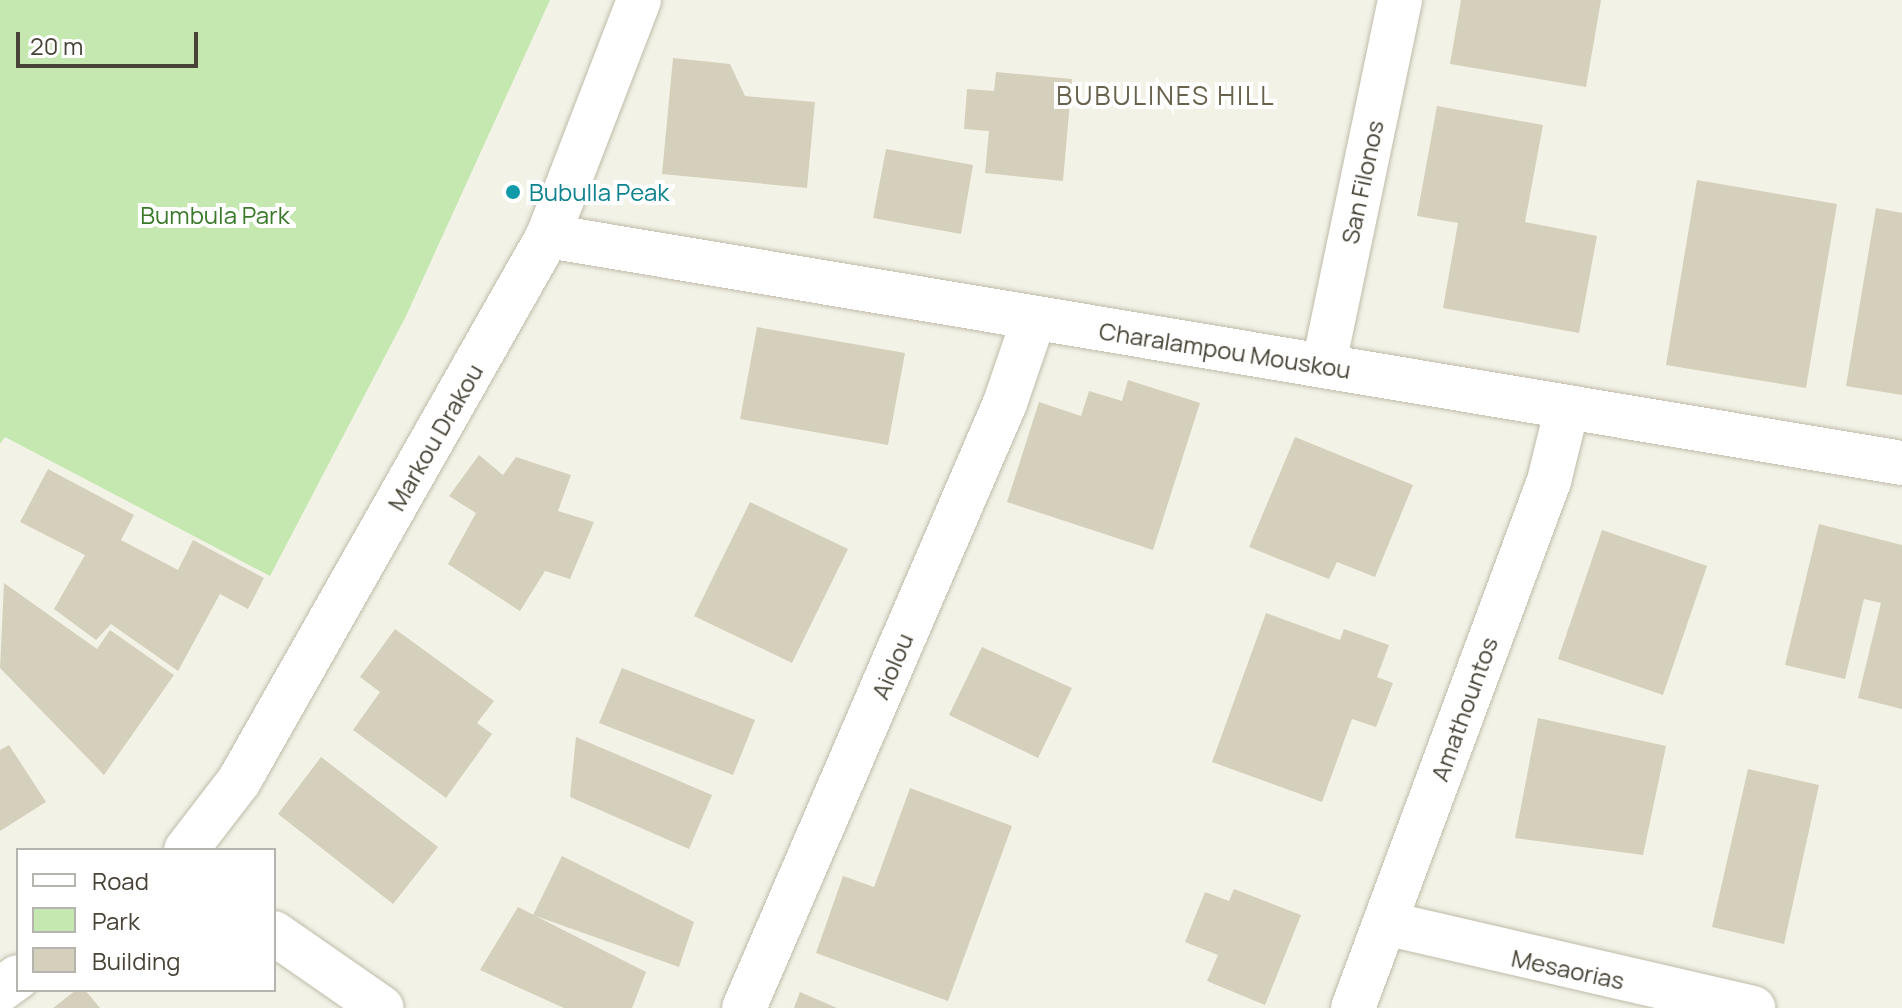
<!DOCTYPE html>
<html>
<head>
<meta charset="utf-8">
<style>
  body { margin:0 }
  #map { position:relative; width:1902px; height:1008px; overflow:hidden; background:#f3f2e7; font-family:Manrope,sans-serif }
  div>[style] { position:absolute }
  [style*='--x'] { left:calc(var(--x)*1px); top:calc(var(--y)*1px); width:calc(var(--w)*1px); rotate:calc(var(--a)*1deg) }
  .green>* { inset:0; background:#c5e8b0 }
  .building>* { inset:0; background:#d5d0bc }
  .roads { filter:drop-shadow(0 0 2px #bfbba9) drop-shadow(0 0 2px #bfbba9) }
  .minor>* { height:44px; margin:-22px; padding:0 22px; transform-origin:22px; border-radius:22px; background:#fff }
  .dots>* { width:22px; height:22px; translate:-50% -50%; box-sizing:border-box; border:4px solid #fff; border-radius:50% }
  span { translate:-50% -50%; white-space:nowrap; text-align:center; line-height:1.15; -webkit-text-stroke:8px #fff; paint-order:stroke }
  .street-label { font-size:24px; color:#474336 }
  .culture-label { font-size:24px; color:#0d838f }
  .left { translate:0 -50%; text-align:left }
  .park-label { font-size:24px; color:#397929 }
  .neighbourhood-label { font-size:26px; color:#69634d; letter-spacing:2px }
  .legend { position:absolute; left:16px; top:848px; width:260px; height:144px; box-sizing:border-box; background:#fff; border:2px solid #b5b4af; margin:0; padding:10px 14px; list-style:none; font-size:24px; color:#474336 }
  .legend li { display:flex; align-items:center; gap:16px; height:40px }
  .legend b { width:40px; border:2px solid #b5b4af }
  .scale { position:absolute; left:16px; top:32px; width:182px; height:36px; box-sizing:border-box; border:4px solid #474336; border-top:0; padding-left:10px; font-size:24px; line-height:28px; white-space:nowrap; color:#474336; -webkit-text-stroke:6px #fff; paint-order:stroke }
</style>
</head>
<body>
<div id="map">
  <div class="green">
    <div style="clip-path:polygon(0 0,550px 0,406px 316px,270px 576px,5px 437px,0 444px)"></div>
  </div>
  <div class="building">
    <div style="clip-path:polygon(1461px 0,1601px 0,1586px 87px,1450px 64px)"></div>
    <div style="clip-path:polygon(673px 58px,730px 64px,745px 96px,815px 102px,807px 188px,662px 174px)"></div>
    <div style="clip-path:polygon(996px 72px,1072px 79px,1063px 181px,985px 173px,989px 131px,964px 129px,967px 89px,994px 91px)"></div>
    <div style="clip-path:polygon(1437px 106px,1543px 125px,1525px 222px,1597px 236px,1579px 333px,1443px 308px,1458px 223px,1417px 216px)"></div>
    <div style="clip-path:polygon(886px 149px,973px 165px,961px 234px,873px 218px)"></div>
    <div style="clip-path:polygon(1697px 180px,1837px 204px,1806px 388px,1666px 365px)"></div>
    <div style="clip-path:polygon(1876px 208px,1902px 213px,1902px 395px,1846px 386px)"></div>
    <div style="clip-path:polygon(757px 327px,905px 353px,888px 445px,740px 419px)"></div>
    <div style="clip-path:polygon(1128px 380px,1200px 403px,1153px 550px,1007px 502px,1039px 402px,1081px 416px,1089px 391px,1122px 401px)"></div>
    <div style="clip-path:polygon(1295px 437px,1413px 485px,1375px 577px,1337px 562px,1329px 579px,1249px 547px)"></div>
    <div style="clip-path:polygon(479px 455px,503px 475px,516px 457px,571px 475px,558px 511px,594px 522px,570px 579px,545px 571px,520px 611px,448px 564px,476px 513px,449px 496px)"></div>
    <div style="clip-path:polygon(48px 469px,134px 515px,121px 540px,178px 570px,193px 540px,264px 578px,248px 609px,220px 594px,178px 671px,111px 624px,96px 640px,54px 609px,85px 555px,20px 522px)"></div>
    <div style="clip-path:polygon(750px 502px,848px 549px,792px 663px,694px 616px)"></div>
    <div style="clip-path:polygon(1819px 524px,1902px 545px,1902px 709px,1858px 698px,1881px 603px,1864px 599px,1845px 679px,1785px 665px)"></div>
    <div style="clip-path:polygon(1602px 530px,1707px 566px,1663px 695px,1558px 659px)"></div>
    <div style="clip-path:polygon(4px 583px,97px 649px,110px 630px,174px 675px,104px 775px,0 668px)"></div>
    <div style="clip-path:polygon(1266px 613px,1340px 640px,1344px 629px,1389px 645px,1377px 677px,1393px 683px,1376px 727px,1352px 719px,1322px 802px,1212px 762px)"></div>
    <div style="clip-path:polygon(395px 629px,494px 701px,477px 723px,492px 734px,446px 798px,353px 730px,380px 692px,360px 677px)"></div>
    <div style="clip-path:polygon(982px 647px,1072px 688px,1038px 758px,949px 715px)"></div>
    <div style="clip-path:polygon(622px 668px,755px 720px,733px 775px,599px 723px)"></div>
    <div style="clip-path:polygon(1538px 718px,1666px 746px,1643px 855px,1515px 838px)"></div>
    <div style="clip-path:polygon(576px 737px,712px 795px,689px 849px,570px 797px)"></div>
    <div style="clip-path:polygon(9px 745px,46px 802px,0 831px,0 750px)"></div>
    <div style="clip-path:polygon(321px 757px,438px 847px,393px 904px,278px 814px)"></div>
    <div style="clip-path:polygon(1748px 769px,1819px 785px,1784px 944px,1712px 927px)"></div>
    <div style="clip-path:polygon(910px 788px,1012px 826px,948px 1001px,816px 953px,843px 876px,874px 887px)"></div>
    <div style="clip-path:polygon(562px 856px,694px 922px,679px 967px,533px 915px)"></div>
    <div style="clip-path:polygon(1234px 889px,1301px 915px,1265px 1005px,1207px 981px,1218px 955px,1185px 942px,1205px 892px,1229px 901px)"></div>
    <div style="clip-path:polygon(518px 907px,646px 972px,632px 1008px,564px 1008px,480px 970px)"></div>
    <div style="clip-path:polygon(76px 990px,85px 990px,100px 1008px,53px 1008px)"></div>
    <div style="clip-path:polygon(800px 992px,837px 1008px,794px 1008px)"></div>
  </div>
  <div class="roads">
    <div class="minor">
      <div style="--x:548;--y:236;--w:1373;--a:9.52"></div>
      <div style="--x:1324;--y:364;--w:372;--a:-78.2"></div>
      <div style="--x:186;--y:850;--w:87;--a:-52.5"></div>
      <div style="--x:239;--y:781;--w:627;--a:-60.45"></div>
      <div style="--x:548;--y:236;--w:253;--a:-68.9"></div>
      <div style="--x:1385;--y:923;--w:378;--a:13"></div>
      <div style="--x:274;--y:933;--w:131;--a:34.8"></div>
      <div style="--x:0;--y:990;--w:22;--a:-36"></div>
      <div style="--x:744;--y:1008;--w:659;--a:-66.66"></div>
      <div style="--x:1005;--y:403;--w:87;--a:-71.1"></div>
      <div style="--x:1353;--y:1008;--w:562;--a:-69.6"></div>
      <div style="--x:1549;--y:481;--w:75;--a:-76.1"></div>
    </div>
  </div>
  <div class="dots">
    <div style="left:513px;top:192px;background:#0f9aa8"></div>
  </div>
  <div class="street-label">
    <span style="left:1362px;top:182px;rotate:-78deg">San Filonos</span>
    <span style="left:1225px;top:350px;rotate:9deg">Charalampou Mouskou</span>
    <span style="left:435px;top:437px;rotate:-60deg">Markou Drakou</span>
    <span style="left:892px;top:666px;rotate:-67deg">Aiolou</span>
    <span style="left:1464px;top:709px;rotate:-70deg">Amathountos</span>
    <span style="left:1568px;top:969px;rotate:12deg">Mesaorias</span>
  </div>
  <div class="culture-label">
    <span class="left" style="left:529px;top:192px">Bubulla Peak</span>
  </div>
  <div class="park-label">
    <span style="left:215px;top:215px">Bumbula Park</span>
  </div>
  <div class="neighbourhood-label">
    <span style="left:1166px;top:96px">BUBULINES HILL</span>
  </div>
  <ul class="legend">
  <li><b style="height:10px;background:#fff"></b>Road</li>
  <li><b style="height:22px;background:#c5e8b0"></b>Park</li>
  <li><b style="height:22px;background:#d5d0bc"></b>Building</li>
  </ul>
  <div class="scale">20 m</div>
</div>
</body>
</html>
